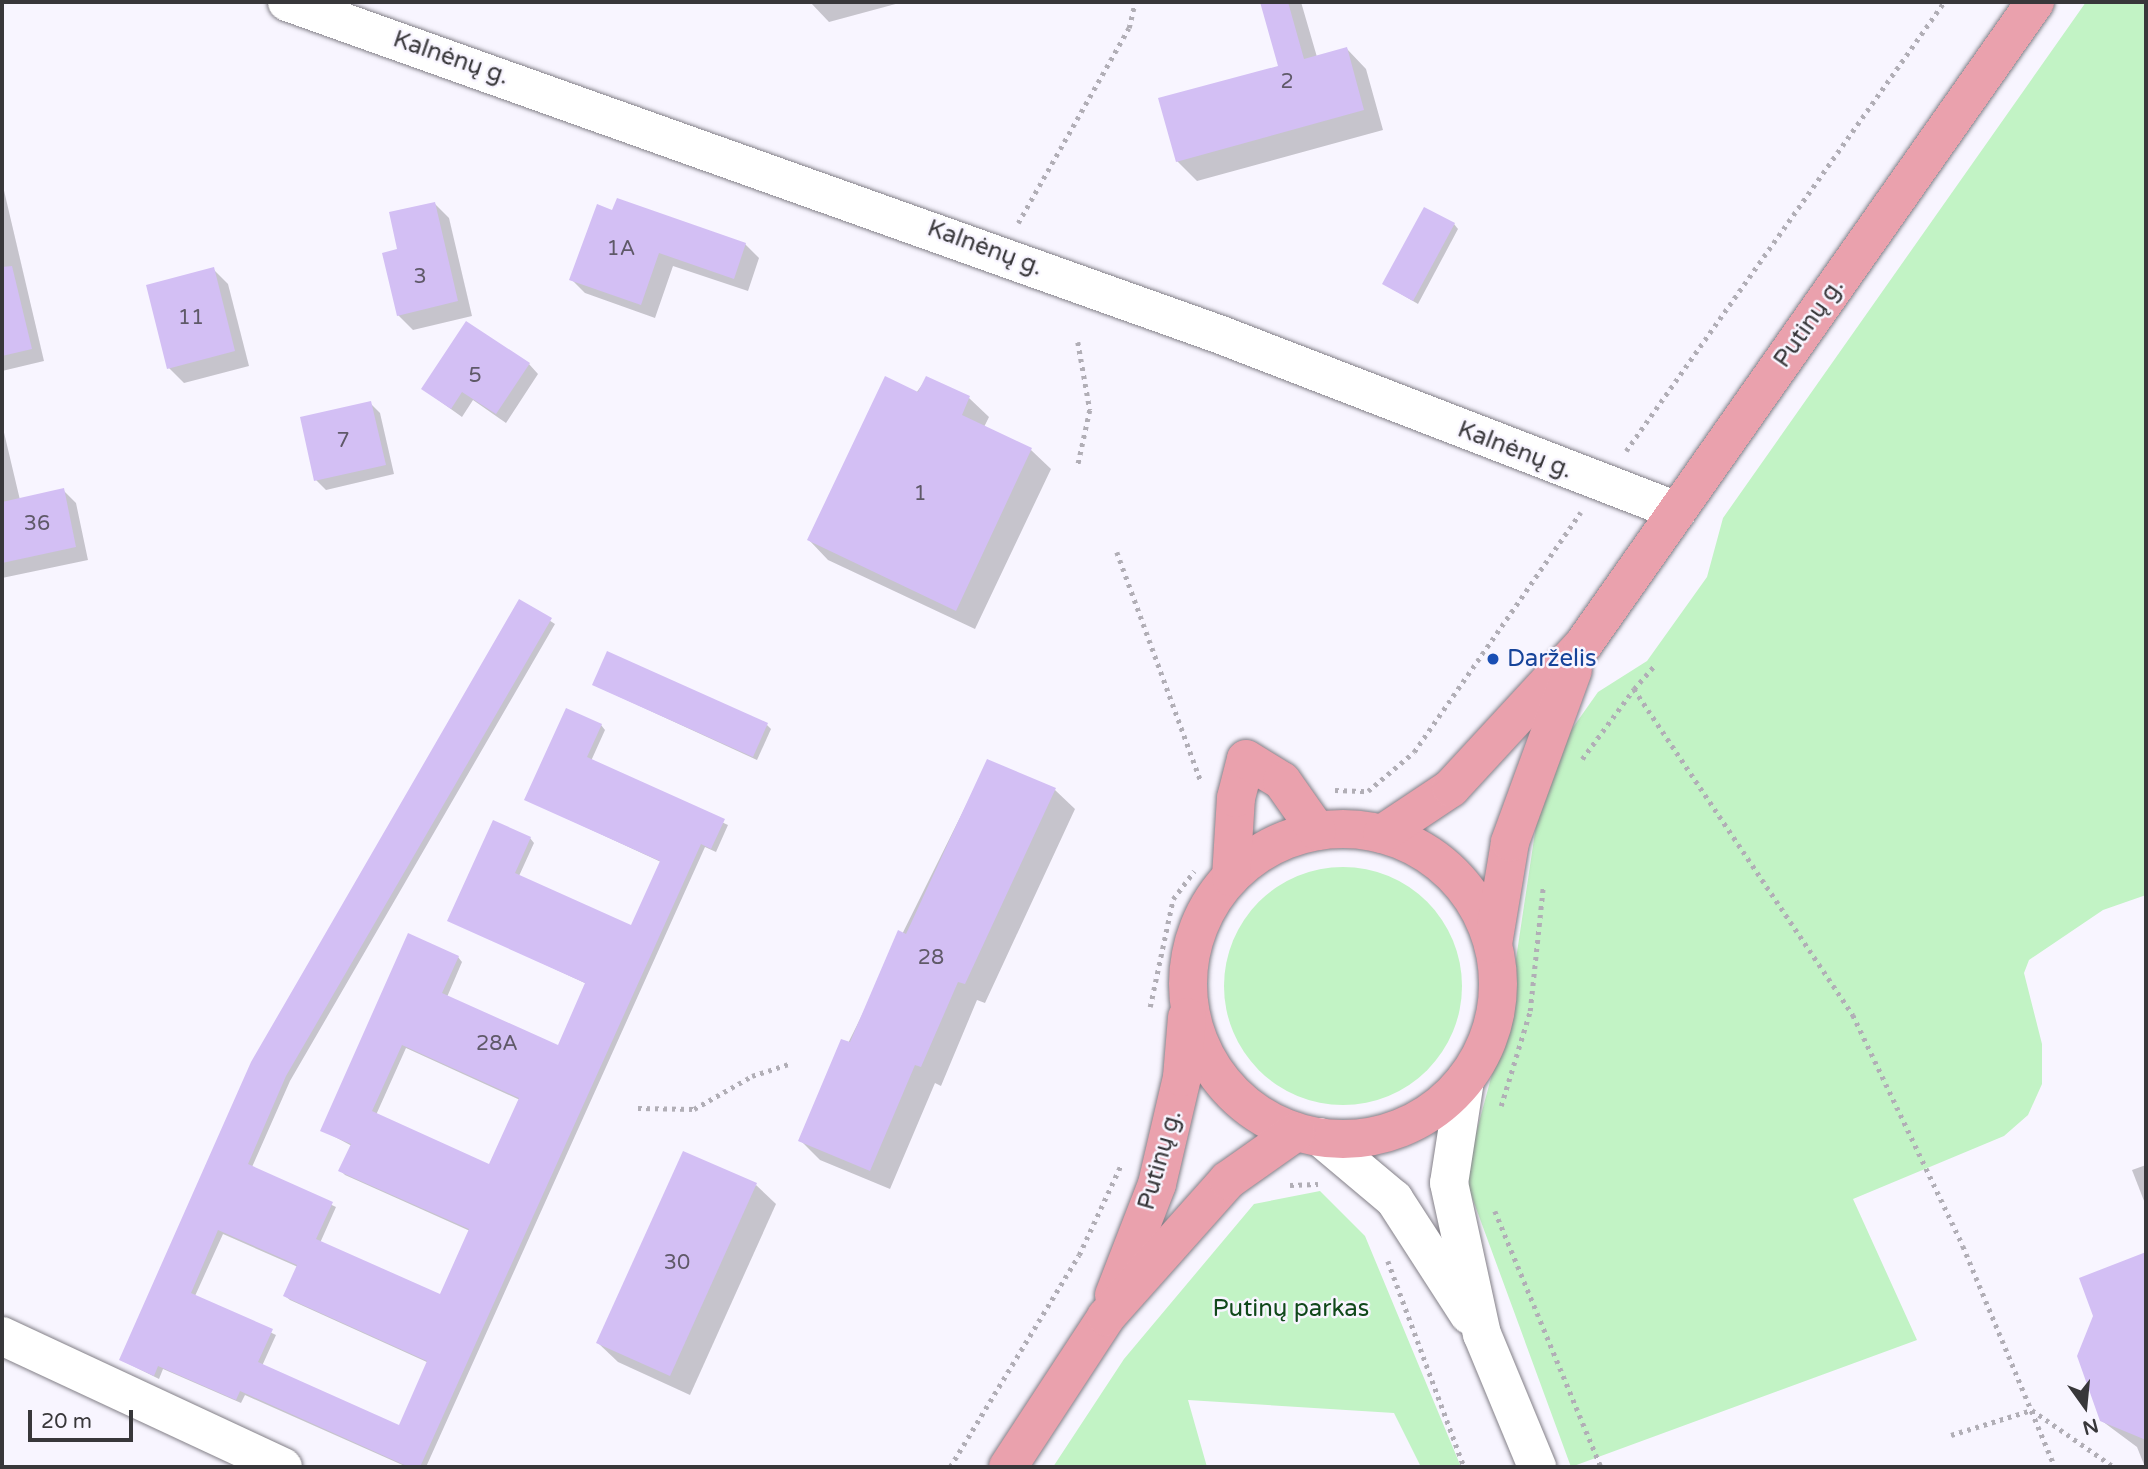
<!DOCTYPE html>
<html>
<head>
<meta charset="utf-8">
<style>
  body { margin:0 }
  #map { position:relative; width:2148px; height:1469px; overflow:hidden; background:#f8f5ff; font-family:"Varela Round",sans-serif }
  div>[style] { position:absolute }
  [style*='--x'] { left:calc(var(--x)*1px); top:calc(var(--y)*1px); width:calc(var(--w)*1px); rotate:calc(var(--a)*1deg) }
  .green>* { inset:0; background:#c2f3c5 }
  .round { border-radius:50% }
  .shadow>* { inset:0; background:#0003 }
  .building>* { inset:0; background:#d3bff4 }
  .path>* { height:4.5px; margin-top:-2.25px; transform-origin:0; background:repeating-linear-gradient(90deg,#b1aeb6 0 3.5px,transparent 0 8.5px) }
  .roads { filter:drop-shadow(0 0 2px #838088) drop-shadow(0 0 2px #838088) }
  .minor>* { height:38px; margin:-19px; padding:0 19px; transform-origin:19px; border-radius:19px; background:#fff }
  .major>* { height:38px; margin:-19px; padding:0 19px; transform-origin:19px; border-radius:19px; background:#eaa1ad }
  .major>.ring { margin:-19px; padding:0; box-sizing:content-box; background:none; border:38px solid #eaa1ad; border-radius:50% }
  .dots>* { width:19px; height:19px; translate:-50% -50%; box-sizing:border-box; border:4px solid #f8f5ff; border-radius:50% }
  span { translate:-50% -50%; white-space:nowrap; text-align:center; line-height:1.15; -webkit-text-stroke:5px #f8f5ff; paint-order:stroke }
  .number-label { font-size:21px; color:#5f5968 }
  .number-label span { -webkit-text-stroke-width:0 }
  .street-label { font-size:24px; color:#38373a }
  .transit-label { font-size:24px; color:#164399 }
  .left { translate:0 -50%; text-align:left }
  .park-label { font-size:24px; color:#10481a }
  .frame { position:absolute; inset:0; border:4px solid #38373a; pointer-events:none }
  .north { position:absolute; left:2050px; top:1371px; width:70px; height:70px; -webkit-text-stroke:5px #f8f5ff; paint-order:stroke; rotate:165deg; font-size:19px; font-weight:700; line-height:28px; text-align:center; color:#38373a }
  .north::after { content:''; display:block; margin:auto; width:24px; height:32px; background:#38373a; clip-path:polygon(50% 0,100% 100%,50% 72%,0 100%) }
  .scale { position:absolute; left:28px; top:1410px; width:105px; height:32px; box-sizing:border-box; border:4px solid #38373a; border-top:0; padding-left:9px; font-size:21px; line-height:24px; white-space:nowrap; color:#38373a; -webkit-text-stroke:5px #f8f5ff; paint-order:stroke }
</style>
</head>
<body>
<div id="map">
  <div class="green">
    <div style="clip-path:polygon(2086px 2px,2146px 2px,2146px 895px,2103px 910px,2029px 960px,2024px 973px,2042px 1044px,2042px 1084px,2028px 1115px,2004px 1136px,1853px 1199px,1917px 1340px,1571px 1467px,1469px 1189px,1469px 1159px,1507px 1019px,1540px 799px,1562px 743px,1598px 692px,1647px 661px,1707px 577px,1723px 518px)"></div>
    <div class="round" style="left:1224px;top:867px;width:238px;height:238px"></div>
    <div style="clip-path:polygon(1320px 1191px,1365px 1236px,1461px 1467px,1421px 1467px,1394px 1413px,1188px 1400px,1207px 1467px,1053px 1467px,1124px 1359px,1254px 1204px)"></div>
  </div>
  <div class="shadow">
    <div style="clip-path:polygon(810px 2px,903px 2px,829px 22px)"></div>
    <div style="clip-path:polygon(1262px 2px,1301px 2px,1317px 57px,1347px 49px,1366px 69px,1383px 130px,1197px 181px,1177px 161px,1280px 67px)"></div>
    <div style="clip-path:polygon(2px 182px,44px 361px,2px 371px)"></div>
    <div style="clip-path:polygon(434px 203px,449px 218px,472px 316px,413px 330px,398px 315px,399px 250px)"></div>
    <div style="clip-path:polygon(614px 212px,745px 244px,759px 258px,748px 291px,673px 266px,655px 318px,585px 293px,571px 279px)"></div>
    <div style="clip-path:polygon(1454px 224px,1458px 229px,1418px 304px,1384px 284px)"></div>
    <div style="clip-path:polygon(213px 269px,228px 284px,249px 366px,184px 383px,169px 368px)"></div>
    <div style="clip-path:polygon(529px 364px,538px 374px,506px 423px,473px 400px,462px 417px,423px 389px)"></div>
    <div style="clip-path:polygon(927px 378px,969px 398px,989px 417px,984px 427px,1031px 450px,1051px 469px,975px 629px,828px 560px,809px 540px)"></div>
    <div style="clip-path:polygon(370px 403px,380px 413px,394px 474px,326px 490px,316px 480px)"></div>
    <div style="clip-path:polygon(2px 424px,20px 500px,63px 490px,76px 503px,88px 560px,2px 578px)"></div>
    <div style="clip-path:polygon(evenodd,519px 601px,555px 624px,290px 1081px,252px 1167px,336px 1207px,320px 1243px,441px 1297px,470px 1231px,345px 1175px,341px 1171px,352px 1146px,322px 1130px,458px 957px,462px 962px,447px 997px,558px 1047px,587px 984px,449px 920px,530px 838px,534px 843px,519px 876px,632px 927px,661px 862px,527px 800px,601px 725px,605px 730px,591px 761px,728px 825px,716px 852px,705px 847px,426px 1467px,407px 1467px,245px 1395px,241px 1403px,163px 1369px,159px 1379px,121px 1360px,519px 601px,406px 1048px,520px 1100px,490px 1166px,376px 1115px,406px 1048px,519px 601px,223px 1234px,298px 1267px,285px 1296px,290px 1300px,429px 1363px,400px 1427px,262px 1366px,276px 1335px,195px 1296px,223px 1234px)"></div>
    <div style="clip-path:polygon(594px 685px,767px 725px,771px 729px,757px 760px)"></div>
    <div style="clip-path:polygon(988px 761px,1055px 790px,1075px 809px,985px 1003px,977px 1000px,941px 1086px,935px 1083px,890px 1189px,820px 1160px,800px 1140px)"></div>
    <div style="clip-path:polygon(2146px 1165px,2146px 1206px,2132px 1170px)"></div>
    <div style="clip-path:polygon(756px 1185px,776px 1204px,690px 1395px,618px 1362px,598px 1343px)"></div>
    <div style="clip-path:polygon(2146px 1254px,2146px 1467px,2145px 1467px,2137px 1447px,2102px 1421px,2095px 1316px,2081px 1279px)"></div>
  </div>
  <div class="building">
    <div style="clip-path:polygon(1260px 2px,1288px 2px,1304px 59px,1347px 47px,1364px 110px,1176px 162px,1158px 98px,1278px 66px)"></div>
    <div style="clip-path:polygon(617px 198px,746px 243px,734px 279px,659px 253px,641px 305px,569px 280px,597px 204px,612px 210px)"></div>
    <div style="clip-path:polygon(435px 202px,458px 301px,397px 316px,382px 253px,397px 249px,389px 212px)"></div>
    <div style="clip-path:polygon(1424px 207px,1455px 223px,1413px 301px,1382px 284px)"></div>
    <div style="clip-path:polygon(12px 266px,32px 349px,2px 356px,2px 267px)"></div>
    <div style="clip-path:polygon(214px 267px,235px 351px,167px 369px,146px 285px)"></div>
    <div style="clip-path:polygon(466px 321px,530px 363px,496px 414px,462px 392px,451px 409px,421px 389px)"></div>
    <div style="clip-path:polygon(885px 376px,918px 392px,926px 376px,970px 396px,962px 415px,1032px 448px,956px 611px,807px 540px)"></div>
    <div style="clip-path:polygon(371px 401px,386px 465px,314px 481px,300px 417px)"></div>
    <div style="clip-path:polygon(64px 488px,76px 547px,2px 563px,2px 502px)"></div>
    <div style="clip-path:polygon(evenodd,519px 599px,552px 618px,286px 1076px,248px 1164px,333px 1202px,316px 1239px,440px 1294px,469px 1229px,338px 1171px,351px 1144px,320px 1131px,408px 933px,459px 956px,442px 993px,558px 1045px,585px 983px,447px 921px,493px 820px,531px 837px,515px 873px,631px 925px,660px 861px,524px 800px,566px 708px,602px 724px,587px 757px,725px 819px,711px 849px,701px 844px,420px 1467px,409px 1467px,240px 1391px,236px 1400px,158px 1366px,154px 1376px,119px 1360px,251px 1062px,519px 599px,402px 1045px,519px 1098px,489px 1164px,372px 1111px,402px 1045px,519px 599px,218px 1230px,297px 1265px,283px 1296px,427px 1361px,399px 1425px,258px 1362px,273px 1329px,191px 1293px,218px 1230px)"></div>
    <div style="clip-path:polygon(607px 651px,768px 723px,753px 757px,592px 685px)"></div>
    <div style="clip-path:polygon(987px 759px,1056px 788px,965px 984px,958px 982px,921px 1067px,915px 1065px,870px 1171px,798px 1141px,841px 1039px,850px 1042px,898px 930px,906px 934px)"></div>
    <div style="clip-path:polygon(683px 1151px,757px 1183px,670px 1376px,596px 1343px)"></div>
    <div style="clip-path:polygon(2146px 1252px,2146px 1440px,2100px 1421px,2077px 1356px,2093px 1316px,2079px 1278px)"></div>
  </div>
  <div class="path">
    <div style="--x:1018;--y:223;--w:224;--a:-60.4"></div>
    <div style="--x:1129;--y:28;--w:27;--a:-77"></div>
    <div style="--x:1078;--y:342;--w:69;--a:80"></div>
    <div style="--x:1090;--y:410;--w:56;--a:102.3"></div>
    <div style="--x:1626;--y:451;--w:550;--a:-54.69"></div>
    <div style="--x:1117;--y:552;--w:244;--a:69.9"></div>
    <div style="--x:1634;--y:689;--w:30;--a:-49"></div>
    <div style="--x:1582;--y:759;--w:87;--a:-53.4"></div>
    <div style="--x:1634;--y:689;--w:393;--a:56.1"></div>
    <div style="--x:1853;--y:1015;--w:256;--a:64.5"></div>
    <div style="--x:1963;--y:1246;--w:239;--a:67.4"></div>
    <div style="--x:1335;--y:790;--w:33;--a:2"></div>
    <div style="--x:1368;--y:791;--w:60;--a:-40.3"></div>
    <div style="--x:1414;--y:752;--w:292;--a:-55.2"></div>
    <div style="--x:1150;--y:1007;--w:110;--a:-78"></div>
    <div style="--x:1173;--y:899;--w:35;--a:-53"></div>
    <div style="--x:1501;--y:1106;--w:99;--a:-73"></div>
    <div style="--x:1530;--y:1011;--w:124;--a:-84"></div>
    <div style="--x:638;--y:1108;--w:56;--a:1"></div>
    <div style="--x:694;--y:1109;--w:67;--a:-29.6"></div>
    <div style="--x:752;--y:1076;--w:38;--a:-18"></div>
    <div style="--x:1290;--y:1185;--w:28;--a:-2"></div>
    <div style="--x:1495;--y:1211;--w:277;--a:67.5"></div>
    <div style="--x:1388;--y:1261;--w:220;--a:69.7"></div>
    <div style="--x:1951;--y:1435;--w:85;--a:-17.2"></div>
    <div style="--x:2032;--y:1410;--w:100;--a:34.8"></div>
    <div style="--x:950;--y:1467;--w:248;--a:-58.7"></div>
    <div style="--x:1079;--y:1255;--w:99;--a:-65"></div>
  </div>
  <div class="roads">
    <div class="minor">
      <div style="--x:287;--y:2;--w:992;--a:19.62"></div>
      <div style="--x:1221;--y:335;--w:489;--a:21.1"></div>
      <div style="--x:1465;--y:1080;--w:104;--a:98.8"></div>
      <div style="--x:1449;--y:1183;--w:155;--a:77.7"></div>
      <div style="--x:1482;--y:1334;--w:144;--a:67.5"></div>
      <div style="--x:1320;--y:1137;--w:97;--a:40"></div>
      <div style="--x:1394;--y:1199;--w:138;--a:57.1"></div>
      <div style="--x:2;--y:1336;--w:310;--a:25"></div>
    </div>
    <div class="major">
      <div class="ring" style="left:1188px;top:829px;width:272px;height:272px"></div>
      <div style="--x:1382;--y:834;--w:83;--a:-33.7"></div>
      <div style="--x:1451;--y:788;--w:195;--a:-47.3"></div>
      <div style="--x:1583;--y:645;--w:786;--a:-54.89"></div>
      <div style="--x:1231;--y:877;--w:79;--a:-86.4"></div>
      <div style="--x:1236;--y:798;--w:40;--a:-75.6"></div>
      <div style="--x:1246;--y:759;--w:42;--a:31.4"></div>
      <div style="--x:1282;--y:781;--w:61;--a:55"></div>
      <div style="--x:1493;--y:944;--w:103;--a:-80.5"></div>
      <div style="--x:1510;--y:842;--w:183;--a:-69.9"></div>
      <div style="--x:1114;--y:1295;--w:119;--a:-68.8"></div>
      <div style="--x:1157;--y:1184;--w:110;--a:-76.8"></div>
      <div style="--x:1182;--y:1077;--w:60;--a:-85.2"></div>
      <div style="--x:1008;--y:1467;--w:179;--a:-56.8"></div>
      <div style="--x:1106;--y:1317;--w:183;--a:-48.3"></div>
      <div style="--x:1228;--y:1180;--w:83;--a:-35.2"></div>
    </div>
  </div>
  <div class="dots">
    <div style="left:1493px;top:659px;background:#1a4fb4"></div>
  </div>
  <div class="number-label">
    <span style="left:1287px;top:82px">2</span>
    <span style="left:621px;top:249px">1A</span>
    <span style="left:420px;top:277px">3</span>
    <span style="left:191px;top:318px">11</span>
    <span style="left:475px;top:376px">5</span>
    <span style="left:343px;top:441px">7</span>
    <span style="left:920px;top:494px">1</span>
    <span style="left:37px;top:524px">36</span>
    <span style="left:931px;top:958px">28</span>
    <span style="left:497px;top:1044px">28A</span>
    <span style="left:677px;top:1263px">30</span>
  </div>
  <div class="street-label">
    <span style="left:451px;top:58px;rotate:19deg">Kalnėnų g.</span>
    <span style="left:985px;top:248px;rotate:20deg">Kalnėnų g.</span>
    <span style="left:1809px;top:323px;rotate:-55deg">Putinų g.</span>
    <span style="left:1515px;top:450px;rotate:21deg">Kalnėnų g.</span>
    <span style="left:1160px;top:1160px;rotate:-74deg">Putinų g.</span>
  </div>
  <div class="transit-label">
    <span class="left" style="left:1507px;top:659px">Darželis</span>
  </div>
  <div class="park-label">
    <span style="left:1291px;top:1309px">Putinų parkas</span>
  </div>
  <div class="frame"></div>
  <div class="north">N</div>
  <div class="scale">20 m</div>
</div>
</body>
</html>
